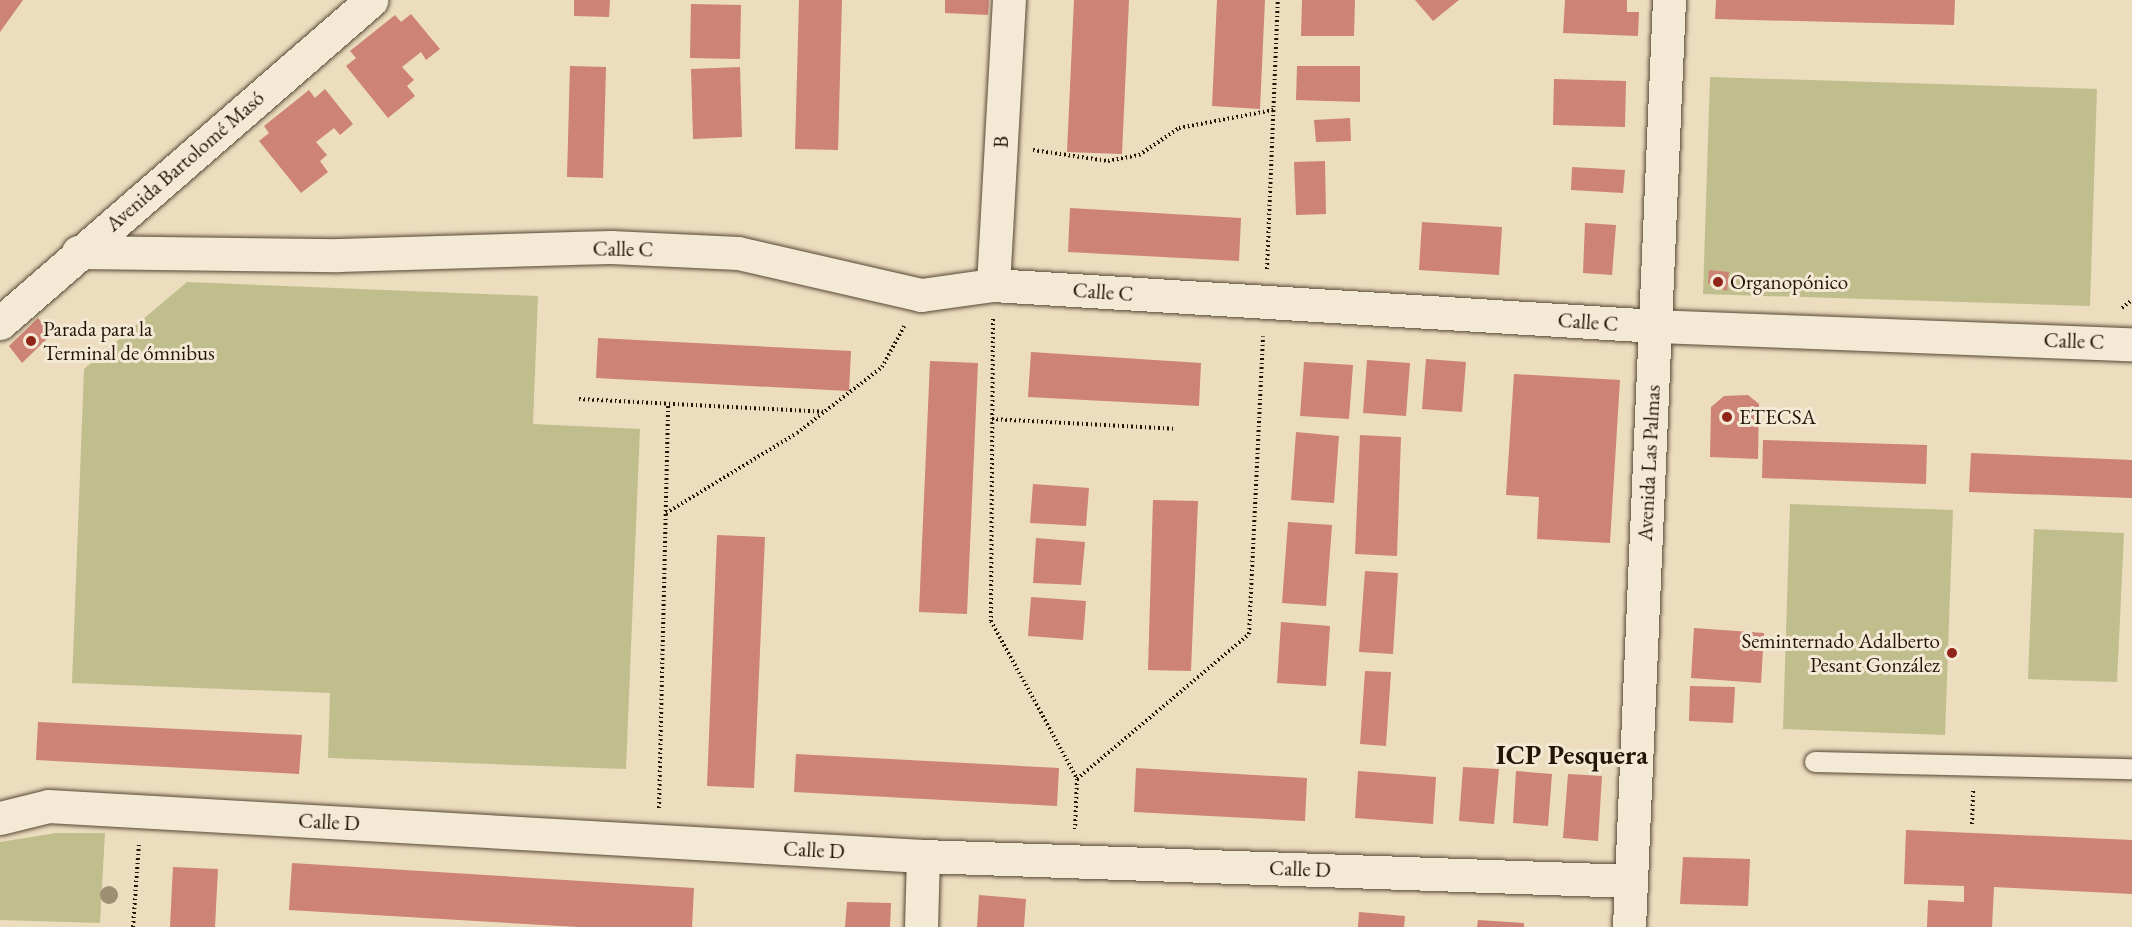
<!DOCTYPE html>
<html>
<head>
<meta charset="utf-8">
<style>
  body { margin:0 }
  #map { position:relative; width:2132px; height:927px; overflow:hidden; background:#ecddbf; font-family:"EB Garamond",serif }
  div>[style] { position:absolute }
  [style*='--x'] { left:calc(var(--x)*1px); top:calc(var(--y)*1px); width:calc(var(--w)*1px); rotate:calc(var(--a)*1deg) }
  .green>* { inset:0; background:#c0be8c }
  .building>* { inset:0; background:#cd8375 }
  .path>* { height:4px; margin-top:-2px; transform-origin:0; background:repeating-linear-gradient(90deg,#241507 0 1.5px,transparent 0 4.5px) }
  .roads { filter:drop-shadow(0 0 2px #564735) drop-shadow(0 0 2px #564735) }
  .service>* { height:20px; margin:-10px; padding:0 10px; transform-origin:10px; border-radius:10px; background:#f3e9d5 }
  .minor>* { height:33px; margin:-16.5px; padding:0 16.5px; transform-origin:16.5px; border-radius:16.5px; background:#f3e9d5 }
  .tertiary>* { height:33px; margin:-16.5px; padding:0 16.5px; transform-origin:16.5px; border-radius:16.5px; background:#f3e9d5 }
  .secondary>* { height:33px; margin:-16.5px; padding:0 16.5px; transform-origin:16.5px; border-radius:16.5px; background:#f3e9d5 }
  .trees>* { width:18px; height:18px; margin:-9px; border-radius:50%; background:#9c8f74 }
  .dots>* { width:16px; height:16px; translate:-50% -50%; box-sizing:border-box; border:3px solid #f3e9d5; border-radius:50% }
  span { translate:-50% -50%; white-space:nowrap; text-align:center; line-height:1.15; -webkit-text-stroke:6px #f3e9d5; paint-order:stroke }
  .street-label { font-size:21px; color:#241507 }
  .poi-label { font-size:21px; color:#241507 }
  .left { translate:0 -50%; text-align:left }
  .right { translate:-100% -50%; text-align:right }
  .district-label { font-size:27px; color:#241507; font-weight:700 }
</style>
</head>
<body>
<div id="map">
  <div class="green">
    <div style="clip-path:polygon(1710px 77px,2097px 89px,2090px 306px,1703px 294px)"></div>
    <div style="clip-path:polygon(187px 282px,538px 296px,533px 424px,640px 429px,626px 769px,328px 758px,330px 693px,72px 683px,84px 369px)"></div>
    <div style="clip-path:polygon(1790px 504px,1953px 510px,1945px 735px,1783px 729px)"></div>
    <div style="clip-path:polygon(2034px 529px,2124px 533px,2117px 682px,2028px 679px)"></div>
    <div style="clip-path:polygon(56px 833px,105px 833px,100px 923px,0 920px,0 842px)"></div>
  </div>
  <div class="building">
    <div style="clip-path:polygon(0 0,23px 0,0 32px)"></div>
    <div style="clip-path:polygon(574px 0,610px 0,609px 17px,574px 16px)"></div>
    <div style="clip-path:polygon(799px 0,842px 0,838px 150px,795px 149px)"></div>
    <div style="clip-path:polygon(945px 0,989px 0,988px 15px,945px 13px)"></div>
    <div style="clip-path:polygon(1074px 0,1129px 0,1122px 154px,1067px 152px)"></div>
    <div style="clip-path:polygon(1217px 0,1265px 0,1260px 109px,1212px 106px)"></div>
    <div style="clip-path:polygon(1302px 0,1355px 0,1354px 36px,1301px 36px)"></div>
    <div style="clip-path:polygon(1415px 0,1459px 0,1433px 21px)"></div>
    <div style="clip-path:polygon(1565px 0,1627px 0,1627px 12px,1639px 12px,1638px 36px,1563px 33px)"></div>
    <div style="clip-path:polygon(1716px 0,1955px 0,1954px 25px,1715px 19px)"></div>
    <div style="clip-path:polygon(691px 4px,741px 5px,740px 59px,690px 58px)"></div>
    <div style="clip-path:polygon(411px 14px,440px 49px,426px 60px,421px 52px,402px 67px,414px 80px,407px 86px,415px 96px,388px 118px,346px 66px,356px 58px,350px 51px,395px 15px,401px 22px)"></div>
    <div style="clip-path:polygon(570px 66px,606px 67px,603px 178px,567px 177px)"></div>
    <div style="clip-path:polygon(1297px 66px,1360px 66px,1360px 102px,1296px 100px)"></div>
    <div style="clip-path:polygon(740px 67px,742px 137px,693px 139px,691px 69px)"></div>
    <div style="clip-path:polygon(1554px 79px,1626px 81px,1625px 127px,1553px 125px)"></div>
    <div style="clip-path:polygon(325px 89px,353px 124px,340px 135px,334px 128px,316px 142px,327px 155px,320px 161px,328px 172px,301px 193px,259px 141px,269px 133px,264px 126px,309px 90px,315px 98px)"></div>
    <div style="clip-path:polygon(1350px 118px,1351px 141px,1316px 142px,1314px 120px)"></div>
    <div style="clip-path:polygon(1325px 161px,1326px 214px,1296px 215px,1294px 162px)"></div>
    <div style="clip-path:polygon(1572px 167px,1625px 170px,1623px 193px,1571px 190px)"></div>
    <div style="clip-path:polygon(1070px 208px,1241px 218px,1239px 261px,1068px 252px)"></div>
    <div style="clip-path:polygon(1422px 222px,1502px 227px,1499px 275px,1419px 270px)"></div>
    <div style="clip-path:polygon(1585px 223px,1616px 225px,1612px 275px,1583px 273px)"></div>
    <div style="clip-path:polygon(1709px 270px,1729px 272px,1727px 291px,1708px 283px)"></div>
    <div style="clip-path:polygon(38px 318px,52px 334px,22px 363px,9px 346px)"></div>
    <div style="clip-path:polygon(598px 338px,851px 351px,849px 391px,596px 378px)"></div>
    <div style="clip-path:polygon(1031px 352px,1201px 363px,1199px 406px,1028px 397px)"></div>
    <div style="clip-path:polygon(1426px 359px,1466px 362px,1462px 412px,1422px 409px)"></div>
    <div style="clip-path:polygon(1367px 360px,1410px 363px,1406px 416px,1363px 413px)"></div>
    <div style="clip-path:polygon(930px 361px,978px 363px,967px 614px,919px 612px)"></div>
    <div style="clip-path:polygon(1304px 362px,1353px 365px,1349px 419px,1300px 416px)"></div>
    <div style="clip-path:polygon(1514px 374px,1620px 380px,1610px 543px,1537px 539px,1539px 497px,1506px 495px)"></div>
    <div style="clip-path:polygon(1748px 395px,1759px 404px,1758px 459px,1710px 457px,1711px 407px,1724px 396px)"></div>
    <div style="clip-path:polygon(1296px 432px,1339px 436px,1334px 503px,1291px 500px)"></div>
    <div style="clip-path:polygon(1360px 435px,1401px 437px,1397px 556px,1355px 554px)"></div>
    <div style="clip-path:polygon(1763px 440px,1927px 445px,1926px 484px,1762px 478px)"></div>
    <div style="clip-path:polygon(1971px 453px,2132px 460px,2132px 498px,1969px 492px)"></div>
    <div style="clip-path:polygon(1033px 484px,1089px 488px,1086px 526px,1030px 523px)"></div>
    <div style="clip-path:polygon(1153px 500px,1198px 501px,1191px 671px,1148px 670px)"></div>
    <div style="clip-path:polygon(1288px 522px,1332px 525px,1326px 606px,1282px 603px)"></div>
    <div style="clip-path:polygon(717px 535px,765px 537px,754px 788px,707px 786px)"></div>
    <div style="clip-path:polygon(1036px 538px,1085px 542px,1081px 585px,1033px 583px)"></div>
    <div style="clip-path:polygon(1365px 571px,1398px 573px,1393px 654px,1359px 652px)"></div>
    <div style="clip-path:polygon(1031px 597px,1086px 601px,1083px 640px,1028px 636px)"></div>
    <div style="clip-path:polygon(1281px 622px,1330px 626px,1326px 686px,1277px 683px)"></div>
    <div style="clip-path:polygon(1694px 628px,1764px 633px,1761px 683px,1691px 678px)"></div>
    <div style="clip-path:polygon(1365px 671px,1391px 672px,1386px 746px,1360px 744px)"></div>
    <div style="clip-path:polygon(1690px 686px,1735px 687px,1733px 723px,1689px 721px)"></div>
    <div style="clip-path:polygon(38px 722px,302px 735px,299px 774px,36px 760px)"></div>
    <div style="clip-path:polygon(796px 754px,1059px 768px,1057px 806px,794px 792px)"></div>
    <div style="clip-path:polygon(1463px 767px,1499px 769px,1494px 824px,1459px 821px)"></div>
    <div style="clip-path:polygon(1136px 768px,1307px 778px,1305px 821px,1134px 812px)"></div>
    <div style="clip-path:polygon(1358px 771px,1436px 777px,1433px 824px,1355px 818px)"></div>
    <div style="clip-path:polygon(1516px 771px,1552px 774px,1548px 826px,1513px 823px)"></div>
    <div style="clip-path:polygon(1568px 774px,1602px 776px,1598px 841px,1563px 838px)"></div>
    <div style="clip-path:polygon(1906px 830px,2132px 840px,2132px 894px,1994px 887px,1992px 927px,1927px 927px,1928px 900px,1964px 902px,1964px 886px,1904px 884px)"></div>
    <div style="clip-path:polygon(1683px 857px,1750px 859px,1748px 906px,1680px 904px)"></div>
    <div style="clip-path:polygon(292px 863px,694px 888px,692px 927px,578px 927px,289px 910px)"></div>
    <div style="clip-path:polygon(173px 867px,218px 869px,215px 927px,170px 927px)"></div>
    <div style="clip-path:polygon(979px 895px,1026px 899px,1024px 927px,977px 927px)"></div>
    <div style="clip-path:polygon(847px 902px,891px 903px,890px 927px,845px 927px)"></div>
    <div style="clip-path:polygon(1359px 912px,1405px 916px,1404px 927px,1358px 927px)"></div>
    <div style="clip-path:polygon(1478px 920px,1524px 923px,1524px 927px,1477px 927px)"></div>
  </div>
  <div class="path">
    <div style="--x:1033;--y:150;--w:76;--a:8.3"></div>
    <div style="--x:1108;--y:161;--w:32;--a:-11"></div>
    <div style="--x:1139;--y:155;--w:48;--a:-34"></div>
    <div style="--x:1179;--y:128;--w:96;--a:-10.8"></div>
    <div style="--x:1267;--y:269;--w:269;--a:-87.7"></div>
    <div style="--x:2122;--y:308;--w:13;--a:-39"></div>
    <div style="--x:993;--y:319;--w:302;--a:90.4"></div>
    <div style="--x:991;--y:621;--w:180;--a:61.4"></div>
    <div style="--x:1077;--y:779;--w:50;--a:92.3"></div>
    <div style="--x:579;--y:399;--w:245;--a:3"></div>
    <div style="--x:992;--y:419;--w:182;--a:3.1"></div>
    <div style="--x:666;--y:513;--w:153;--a:-31.4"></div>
    <div style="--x:797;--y:433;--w:108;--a:-37.8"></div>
    <div style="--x:882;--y:367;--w:48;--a:-61.3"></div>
    <div style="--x:1077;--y:779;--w:225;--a:-40.1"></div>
    <div style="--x:1249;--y:634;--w:298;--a:-87.3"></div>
    <div style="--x:659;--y:808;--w:404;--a:-88.7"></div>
    <div style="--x:1972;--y:824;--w:33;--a:-88"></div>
    <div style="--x:133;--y:927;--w:83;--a:-85.9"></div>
  </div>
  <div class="roads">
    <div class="service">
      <div style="--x:1815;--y:762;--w:317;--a:1.3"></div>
    </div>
    <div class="minor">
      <div style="--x:78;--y:252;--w:260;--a:0.7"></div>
      <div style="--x:338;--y:255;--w:273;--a:-1.7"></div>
      <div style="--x:611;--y:247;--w:127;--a:2.7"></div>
      <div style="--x:738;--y:253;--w:188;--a:12.9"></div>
      <div style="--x:921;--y:295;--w:73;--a:-7.9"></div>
      <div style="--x:993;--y:285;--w:663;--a:3.54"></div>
      <div style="--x:1655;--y:326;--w:477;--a:2.2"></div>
      <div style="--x:993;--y:285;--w:285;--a:-86.8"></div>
      <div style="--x:0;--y:818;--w:49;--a:-14"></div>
      <div style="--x:48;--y:806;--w:876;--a:3.27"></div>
      <div style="--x:923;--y:856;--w:708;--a:2.02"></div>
      <div style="--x:921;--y:927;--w:71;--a:-88.4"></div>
    </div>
    <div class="tertiary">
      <div style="--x:1629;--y:927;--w:928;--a:-87.53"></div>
    </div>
    <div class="secondary">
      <div style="--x:0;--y:323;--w:492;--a:-41"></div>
    </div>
  </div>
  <div class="trees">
    <div style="left:109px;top:895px"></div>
  </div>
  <div class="dots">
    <div style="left:1718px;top:282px;background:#8f2418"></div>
    <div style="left:31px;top:341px;background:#8f2418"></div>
    <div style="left:1727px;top:417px;background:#8f2418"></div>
    <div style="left:1952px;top:653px;background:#8f2418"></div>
  </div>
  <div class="street-label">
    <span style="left:1001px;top:142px;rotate:-87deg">B</span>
    <span style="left:185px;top:161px;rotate:-41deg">Avenida Bartolomé Masó</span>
    <span style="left:623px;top:249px;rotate:1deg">Calle C</span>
    <span style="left:1103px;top:292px;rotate:4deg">Calle C</span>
    <span style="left:1588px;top:322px;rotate:4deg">Calle C</span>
    <span style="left:2074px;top:341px;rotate:2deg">Calle C</span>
    <span style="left:1649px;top:463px;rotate:-87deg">Avenida Las Palmas</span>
    <span style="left:329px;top:822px;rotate:3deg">Calle D</span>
    <span style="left:814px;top:850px;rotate:3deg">Calle D</span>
    <span style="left:1300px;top:869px;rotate:2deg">Calle D</span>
  </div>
  <div class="poi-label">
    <span class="left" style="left:1730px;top:282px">Organopónico</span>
    <span class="left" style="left:43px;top:341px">Parada para la<br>Terminal de ómnibus</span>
    <span class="left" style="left:1739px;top:417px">ETECSA</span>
    <span class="right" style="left:1940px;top:653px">Seminternado Adalberto<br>Pesant González</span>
  </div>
  <div class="district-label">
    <span style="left:1572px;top:755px">ICP Pesquera</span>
  </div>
</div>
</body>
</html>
